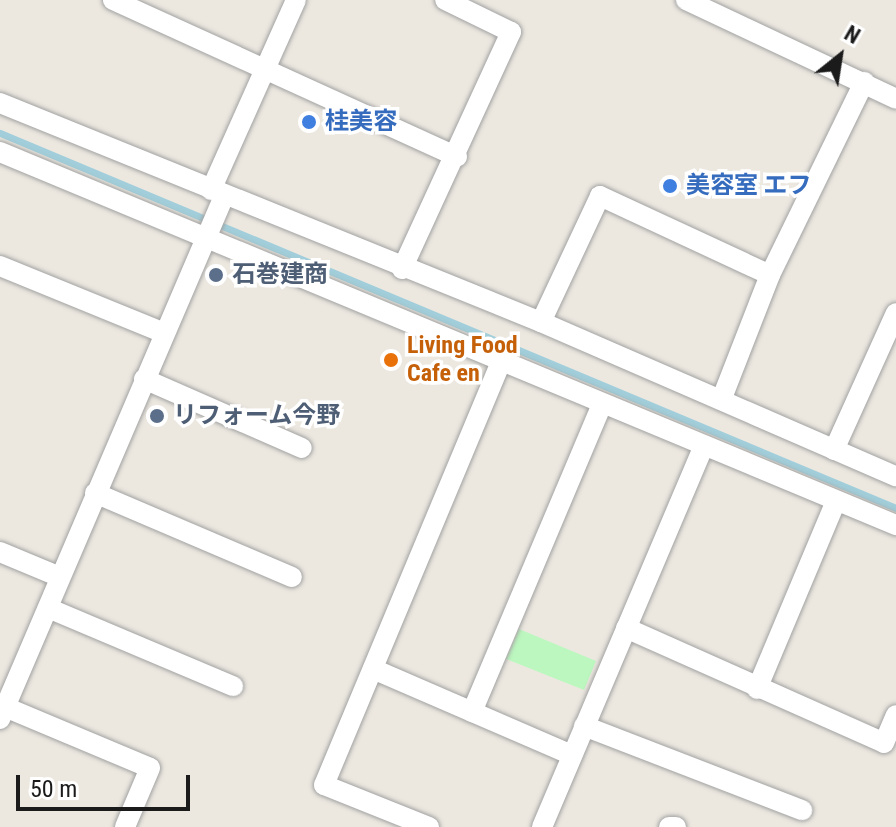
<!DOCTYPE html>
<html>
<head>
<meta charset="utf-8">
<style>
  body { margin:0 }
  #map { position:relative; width:896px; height:827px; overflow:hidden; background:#ece8e0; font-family:"Roboto Condensed","Noto Sans JP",sans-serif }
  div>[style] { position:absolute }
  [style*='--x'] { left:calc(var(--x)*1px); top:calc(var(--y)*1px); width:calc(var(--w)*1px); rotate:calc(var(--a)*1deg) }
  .park>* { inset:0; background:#bcf7bf }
  .stream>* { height:7px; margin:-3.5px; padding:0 3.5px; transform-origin:3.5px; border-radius:3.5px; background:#a1ceda }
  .roads { filter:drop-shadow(0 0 2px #a2a2a2) drop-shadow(0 0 2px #a2a2a2) }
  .street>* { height:20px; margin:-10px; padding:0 10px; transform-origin:10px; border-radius:10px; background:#fff }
  .dots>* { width:22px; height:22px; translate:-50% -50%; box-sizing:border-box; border:4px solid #fff; border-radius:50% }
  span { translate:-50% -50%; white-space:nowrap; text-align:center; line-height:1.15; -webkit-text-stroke:7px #fff; paint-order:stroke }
  .shop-label { font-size:24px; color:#366cbe; font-weight:700 }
  .left { translate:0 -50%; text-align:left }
  .service-label { font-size:24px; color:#4e5e75; font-weight:700 }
  .food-label { font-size:24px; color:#c56008; font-weight:700 }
  .north { position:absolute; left:800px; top:16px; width:80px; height:80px; -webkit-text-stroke:6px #fff; paint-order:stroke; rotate:30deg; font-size:22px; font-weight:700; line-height:32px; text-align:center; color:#1b1b1b }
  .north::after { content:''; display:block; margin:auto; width:28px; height:36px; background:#1b1b1b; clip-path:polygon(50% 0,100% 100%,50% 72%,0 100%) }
  .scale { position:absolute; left:16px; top:775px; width:174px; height:36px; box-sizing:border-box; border:4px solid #1b1b1b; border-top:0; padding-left:10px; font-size:24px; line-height:28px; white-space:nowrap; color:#1b1b1b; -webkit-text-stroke:6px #fff; paint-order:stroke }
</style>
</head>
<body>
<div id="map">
  <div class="park">
    <div style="clip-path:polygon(519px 629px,596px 661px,584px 690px,506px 659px)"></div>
  </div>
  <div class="stream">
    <div style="--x:0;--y:133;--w:971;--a:22.71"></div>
  </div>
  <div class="roads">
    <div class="street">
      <div style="--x:113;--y:0;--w:378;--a:24.5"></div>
      <div style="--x:686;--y:0;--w:232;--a:25.2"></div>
      <div style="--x:0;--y:103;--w:584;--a:22.04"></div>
      <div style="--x:541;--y:322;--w:387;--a:23.5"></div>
      <div style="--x:0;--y:152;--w:971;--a:22.6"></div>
      <div style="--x:211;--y:190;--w:208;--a:-65.9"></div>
      <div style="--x:0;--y:266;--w:177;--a:22.2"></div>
      <div style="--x:402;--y:269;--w:261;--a:-65.3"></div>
      <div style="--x:511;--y:32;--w:73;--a:-154.1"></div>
      <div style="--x:541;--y:322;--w:139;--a:-64.9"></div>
      <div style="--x:600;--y:196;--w:187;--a:24.9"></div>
      <div style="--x:144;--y:379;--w:172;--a:23.6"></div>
      <div style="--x:722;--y:398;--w:132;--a:-68.7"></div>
      <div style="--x:770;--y:275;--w:215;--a:-64"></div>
      <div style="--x:834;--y:450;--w:150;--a:-65.7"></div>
      <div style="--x:95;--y:493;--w:214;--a:23.1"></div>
      <div style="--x:0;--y:552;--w:65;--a:22.6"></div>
      <div style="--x:48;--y:608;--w:201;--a:22.9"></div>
      <div style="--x:626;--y:628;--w:282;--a:24"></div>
      <div style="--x:884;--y:743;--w:30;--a:-67"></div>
      <div style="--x:373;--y:669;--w:217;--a:23.4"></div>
      <div style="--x:757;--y:689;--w:204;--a:-67.2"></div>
      <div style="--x:5;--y:707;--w:157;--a:22.8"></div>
      <div style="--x:150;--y:768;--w:64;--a:113"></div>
      <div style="--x:472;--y:712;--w:334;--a:-67.1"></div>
      <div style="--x:0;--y:719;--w:569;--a:-66.81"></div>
      <div style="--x:584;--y:726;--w:234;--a:21.1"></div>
      <div style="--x:429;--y:827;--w:113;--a:-158.2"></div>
      <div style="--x:324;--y:785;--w:456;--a:-67.3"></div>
      <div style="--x:542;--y:827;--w:413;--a:-67"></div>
      <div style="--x:669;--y:827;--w:7;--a:0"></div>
    </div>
  </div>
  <div class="dots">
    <div style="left:309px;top:122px;background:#3f7fe0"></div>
    <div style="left:670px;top:186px;background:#3f7fe0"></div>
    <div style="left:216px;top:275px;background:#5c6f8a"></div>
    <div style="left:391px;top:360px;background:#e8710a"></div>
    <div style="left:157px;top:416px;background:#5c6f8a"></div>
  </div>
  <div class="shop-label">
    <span class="left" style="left:325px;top:122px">桂美容</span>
    <span class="left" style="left:686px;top:186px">美容室 エフ</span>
  </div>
  <div class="service-label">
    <span class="left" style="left:232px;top:275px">石巻建商</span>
    <span class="left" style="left:173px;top:416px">リフォーム今野</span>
  </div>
  <div class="food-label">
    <span class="left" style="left:407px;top:360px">Living Food<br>Cafe en</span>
  </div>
  <div class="north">N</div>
  <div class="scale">50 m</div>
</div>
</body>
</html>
